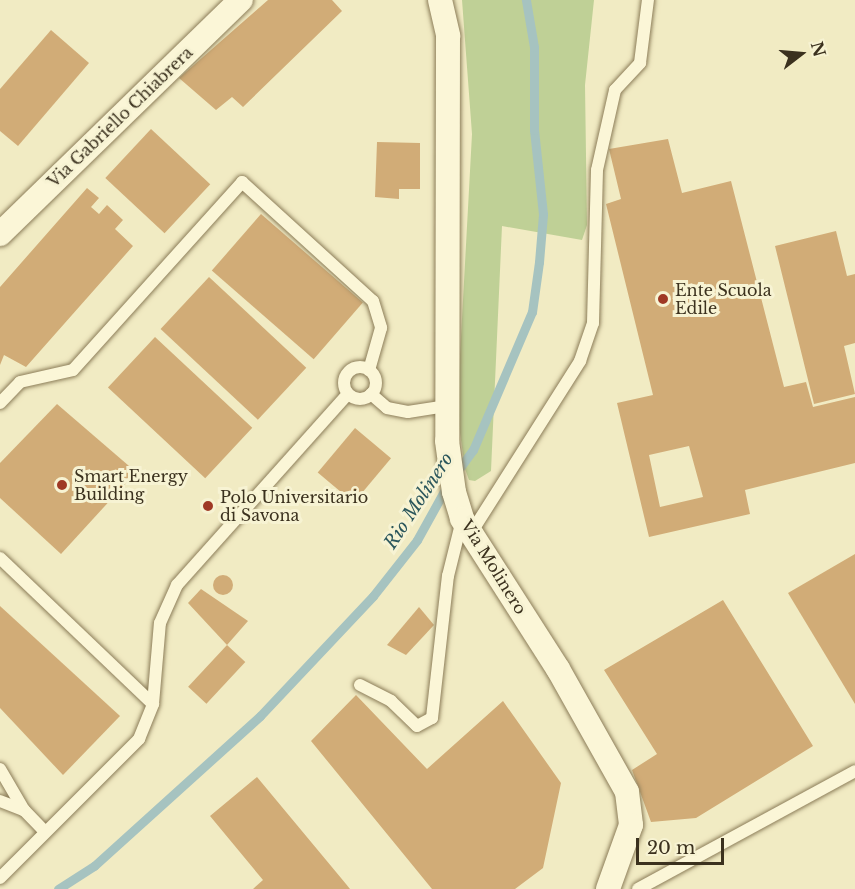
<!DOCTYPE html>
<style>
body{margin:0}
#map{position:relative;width:855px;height:889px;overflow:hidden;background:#f1ebc3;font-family:"Libre Baskerville",serif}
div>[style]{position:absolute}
.green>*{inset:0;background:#bfd096}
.stream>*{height:9px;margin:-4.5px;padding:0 4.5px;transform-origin:4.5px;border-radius:4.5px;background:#a6c3c0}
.building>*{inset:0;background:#d1ac77;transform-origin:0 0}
.round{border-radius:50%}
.roads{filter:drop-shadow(0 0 2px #8c7d59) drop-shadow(0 0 2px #8c7d59)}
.lane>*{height:12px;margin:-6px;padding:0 6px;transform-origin:6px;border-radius:6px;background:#fbf6d7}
.lane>.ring{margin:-6px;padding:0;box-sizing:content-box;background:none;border:12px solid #fbf6d7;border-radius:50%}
.street>*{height:24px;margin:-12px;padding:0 12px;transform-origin:12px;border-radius:12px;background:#fbf6d7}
.dots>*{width:16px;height:16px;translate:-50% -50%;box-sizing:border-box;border:3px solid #f7f3d3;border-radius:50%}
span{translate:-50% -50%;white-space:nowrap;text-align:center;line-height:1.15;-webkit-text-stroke:6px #f7f3d3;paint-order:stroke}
.street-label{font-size:16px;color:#3b311e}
.poi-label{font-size:16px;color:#3b311e}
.left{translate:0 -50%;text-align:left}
.water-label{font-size:18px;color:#2c575c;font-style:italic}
.north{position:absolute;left:771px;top:24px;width:60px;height:60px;-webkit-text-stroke:4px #f7f3d3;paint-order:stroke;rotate:74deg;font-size:16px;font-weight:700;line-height:24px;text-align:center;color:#3b311e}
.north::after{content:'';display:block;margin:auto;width:21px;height:27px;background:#3b311e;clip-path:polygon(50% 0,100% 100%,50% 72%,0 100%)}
.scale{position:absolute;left:636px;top:838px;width:88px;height:27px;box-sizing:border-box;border:3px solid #3b311e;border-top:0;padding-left:8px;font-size:18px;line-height:21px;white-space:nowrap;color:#3b311e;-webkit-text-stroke:4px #f7f3d3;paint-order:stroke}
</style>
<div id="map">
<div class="green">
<div style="clip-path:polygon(462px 0,594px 0,585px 85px,587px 225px,582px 240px,502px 226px,491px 471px,475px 481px,469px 480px,465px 469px,457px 411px,472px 134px)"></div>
</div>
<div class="stream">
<div style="left:456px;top:473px;width:29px;rotate:-54deg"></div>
<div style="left:473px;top:450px;width:150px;rotate:-66.9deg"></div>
<div style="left:532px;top:312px;width:50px;rotate:-82deg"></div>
<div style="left:539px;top:262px;width:48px;rotate:-85.2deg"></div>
<div style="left:543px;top:214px;width:84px;rotate:-96.1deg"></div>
<div style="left:534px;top:130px;width:83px;rotate:-90deg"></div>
<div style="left:534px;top:47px;width:48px;rotate:-99.7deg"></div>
<div style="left:58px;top:889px;width:43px;rotate:-32.6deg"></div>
<div style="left:94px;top:866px;width:224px;rotate:-42.1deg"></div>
<div style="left:260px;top:716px;width:165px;rotate:-46.7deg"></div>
<div style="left:373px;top:596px;width:71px;rotate:-51.8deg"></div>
<div style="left:417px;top:540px;width:64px;rotate:-61deg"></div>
</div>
<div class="building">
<div style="clip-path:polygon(268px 0,332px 0,342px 11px,243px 107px,232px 97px,216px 110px,179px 78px)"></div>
<div style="clip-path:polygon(51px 30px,89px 63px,18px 146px,0 131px,0 89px)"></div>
<div style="left:151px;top:129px;width:81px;height:67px;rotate:43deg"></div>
<div style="clip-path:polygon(evenodd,668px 139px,682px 193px,731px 181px,784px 387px,806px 382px,813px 407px,855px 397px,855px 463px,745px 490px,750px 514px,649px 537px,617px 403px,653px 395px,606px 204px,621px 199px,609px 149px,668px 139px,689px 446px,703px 497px,660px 507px,649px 455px,689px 446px)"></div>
<div style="clip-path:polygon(377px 142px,420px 143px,420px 189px,399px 189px,399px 199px,375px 197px)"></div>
<div style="clip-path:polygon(87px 188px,99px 198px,91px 207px,99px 214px,107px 205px,123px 220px,115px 229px,133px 246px,26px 367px,4px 355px,0 365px,0 287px)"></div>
<div style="left:261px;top:214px;width:135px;height:75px;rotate:41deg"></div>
<div style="clip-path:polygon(836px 231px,847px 276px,855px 274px,855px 343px,844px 346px,855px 394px,814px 404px,775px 246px)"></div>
<div style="left:209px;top:277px;width:133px;height:71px;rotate:43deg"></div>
<div style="left:155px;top:337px;width:133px;height:69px;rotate:43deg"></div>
<div style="clip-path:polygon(57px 404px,136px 472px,61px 554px,0 498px,0 463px)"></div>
<div style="left:355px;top:428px;width:47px;height:58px;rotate:40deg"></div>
<div style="clip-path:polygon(855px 554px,855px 704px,788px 593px)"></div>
<div class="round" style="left:213px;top:575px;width:20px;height:20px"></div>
<div style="clip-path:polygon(201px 589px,248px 621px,227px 645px,188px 603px)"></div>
<div style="clip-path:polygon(723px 600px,813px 746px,696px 818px,651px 822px,632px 770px,657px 754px,604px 670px)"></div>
<div style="clip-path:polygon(0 606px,120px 716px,63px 775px,0 708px)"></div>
<div style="clip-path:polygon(419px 607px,434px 625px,406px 655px,387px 645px)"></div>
<div style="left:227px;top:645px;width:25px;height:57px;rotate:43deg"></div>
<div style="clip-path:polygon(356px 695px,427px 769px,503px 701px,561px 783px,543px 868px,515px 889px,432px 889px,311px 741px)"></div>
<div style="clip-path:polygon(257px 777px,346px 884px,350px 889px,253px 889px,263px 880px,210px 816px)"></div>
</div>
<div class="roads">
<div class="lane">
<div class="ring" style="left:344px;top:367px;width:20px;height:20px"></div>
<div style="left:371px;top:394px;width:21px;rotate:41deg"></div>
<div style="left:387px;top:408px;width:21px;rotate:11deg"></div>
<div style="left:408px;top:412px;width:38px;rotate:-9deg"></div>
<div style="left:0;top:403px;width:29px;rotate:-46deg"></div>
<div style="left:20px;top:382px;width:54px;rotate:-12.8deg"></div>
<div style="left:73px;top:370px;width:253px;rotate:-48deg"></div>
<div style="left:242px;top:182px;width:177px;rotate:42.3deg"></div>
<div style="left:373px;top:301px;width:28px;rotate:73deg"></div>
<div style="left:381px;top:328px;width:44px;rotate:105.9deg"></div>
<div style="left:471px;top:533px;width:204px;rotate:-57.6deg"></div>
<div style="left:580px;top:361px;width:40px;rotate:-71.1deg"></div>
<div style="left:593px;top:323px;width:153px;rotate:-88.5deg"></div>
<div style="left:597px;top:170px;width:82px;rotate:-77.3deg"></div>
<div style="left:615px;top:90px;width:37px;rotate:-47deg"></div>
<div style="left:640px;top:63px;width:64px;rotate:-82.8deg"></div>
<div style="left:0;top:558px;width:211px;rotate:43.7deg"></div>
<div style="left:360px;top:685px;width:35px;rotate:27deg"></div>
<div style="left:391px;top:701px;width:36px;rotate:44deg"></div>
<div style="left:417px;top:726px;width:17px;rotate:-28deg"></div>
<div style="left:432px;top:718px;width:143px;rotate:-83.6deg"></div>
<div style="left:448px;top:576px;width:58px;rotate:-76deg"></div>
<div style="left:0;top:769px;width:48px;rotate:59.7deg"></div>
<div style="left:24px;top:810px;width:28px;rotate:46deg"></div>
<div style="left:0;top:801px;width:26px;rotate:21deg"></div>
<div style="left:0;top:878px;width:197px;rotate:-45deg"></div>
<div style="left:139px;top:739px;width:38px;rotate:-68deg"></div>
<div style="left:153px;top:704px;width:81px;rotate:-85.1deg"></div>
<div style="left:160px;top:623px;width:42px;rotate:-65.9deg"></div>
<div style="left:177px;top:585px;width:256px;rotate:-48.2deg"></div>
<div style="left:638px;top:889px;width:247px;rotate:-28.5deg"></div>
</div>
<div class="street">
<div style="left:440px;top:0;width:37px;rotate:77deg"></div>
<div style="left:448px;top:36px;width:405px;rotate:90.1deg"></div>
<div style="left:447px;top:441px;width:51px;rotate:82.2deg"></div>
<div style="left:454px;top:492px;width:28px;rotate:73deg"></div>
<div style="left:462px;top:519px;width:178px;rotate:57.4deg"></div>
<div style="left:558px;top:669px;width:141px;rotate:60.7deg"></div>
<div style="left:627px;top:792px;width:33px;rotate:83deg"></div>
<div style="left:631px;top:825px;width:68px;rotate:109.8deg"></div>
<div style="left:0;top:234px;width:336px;rotate:-44.2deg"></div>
</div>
</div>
<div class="dots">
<div style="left:663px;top:299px;background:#9f3925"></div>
<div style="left:62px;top:485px;background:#9f3925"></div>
<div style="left:208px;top:506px;background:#9f3925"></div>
</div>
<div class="street-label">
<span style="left:120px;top:117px;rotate:-44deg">Via Gabriello Chiabrera</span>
<span style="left:494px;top:567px;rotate:58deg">Via Molinero</span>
</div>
<div class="poi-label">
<span class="left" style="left:675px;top:299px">Ente Scuola<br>Edile</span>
<span class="left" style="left:74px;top:485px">Smart Energy<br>Building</span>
<span class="left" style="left:220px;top:506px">Polo Universitario<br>di Savona</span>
</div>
<div class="water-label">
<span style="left:419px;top:501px;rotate:-57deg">Rio Molinero</span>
</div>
<div class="north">N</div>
<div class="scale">20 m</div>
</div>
